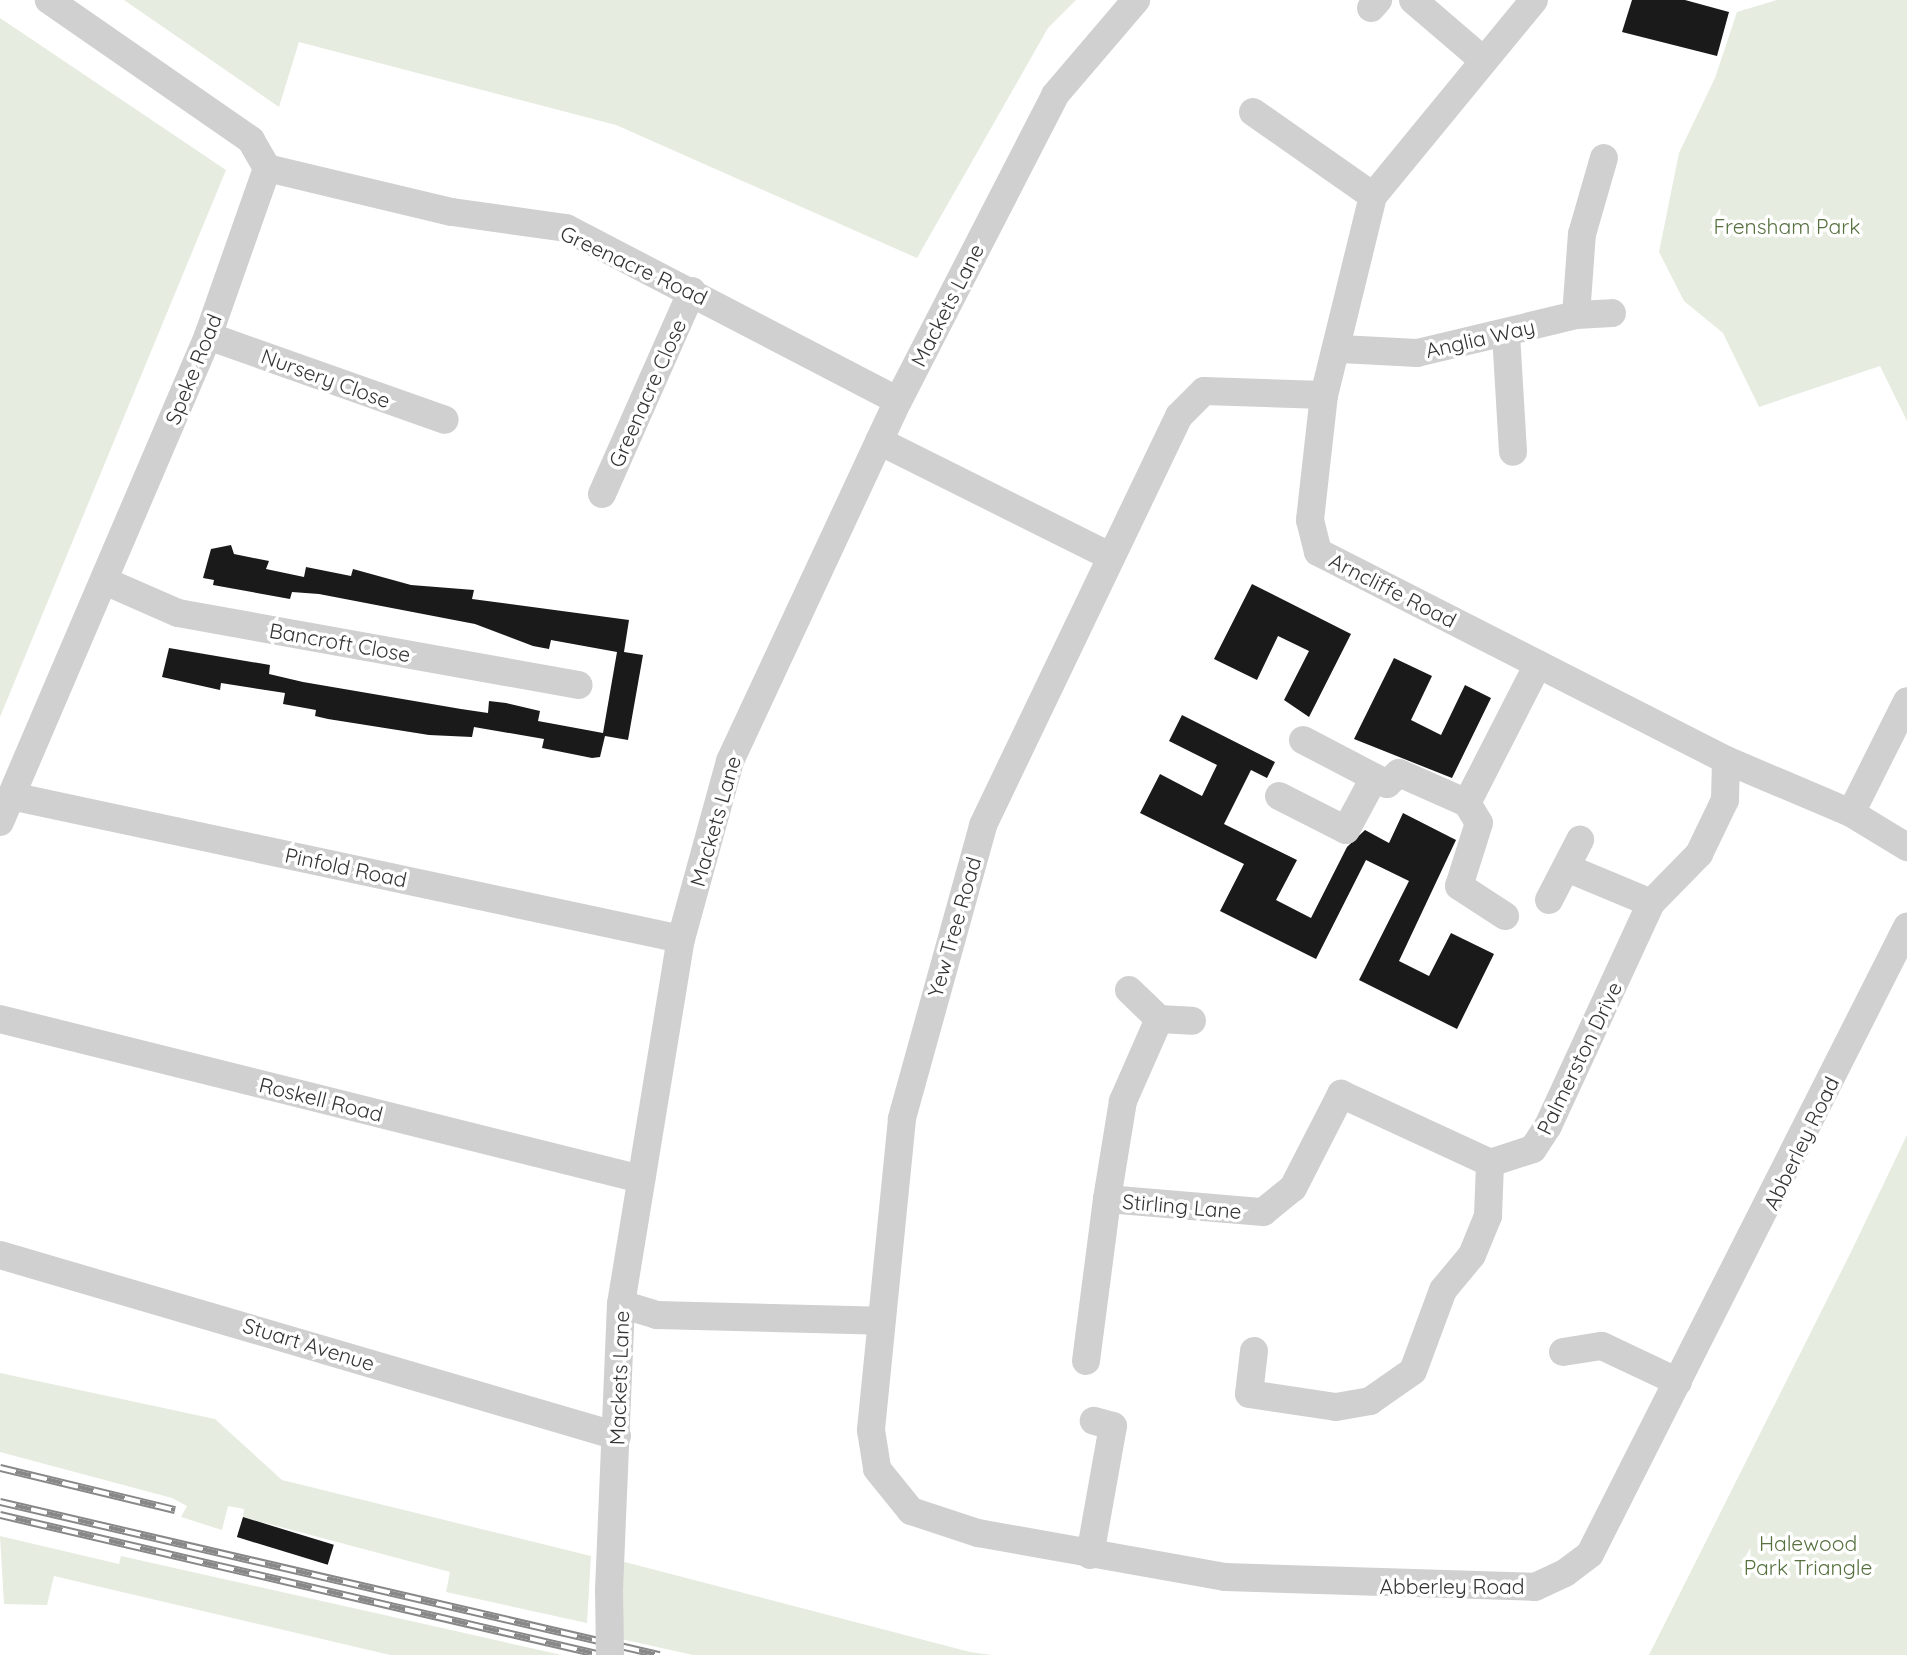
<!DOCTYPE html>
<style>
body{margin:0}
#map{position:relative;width:1907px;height:1655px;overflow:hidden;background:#fff;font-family:Quicksand,sans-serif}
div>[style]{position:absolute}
.green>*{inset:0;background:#e6ecdf}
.building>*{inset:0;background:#1a1a1a;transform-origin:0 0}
.minor>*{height:28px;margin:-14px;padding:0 14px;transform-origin:14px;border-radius:14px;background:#d0d0d0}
.rail>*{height:8px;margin-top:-4px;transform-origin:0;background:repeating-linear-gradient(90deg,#fff 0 16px,#888 0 32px);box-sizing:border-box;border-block:2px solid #888}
.minor-bridge>*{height:28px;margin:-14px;padding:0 14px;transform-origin:14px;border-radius:14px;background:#d0d0d0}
span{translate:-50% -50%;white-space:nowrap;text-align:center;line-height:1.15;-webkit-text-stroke:7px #fff;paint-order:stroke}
.park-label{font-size:21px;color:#56703f}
.street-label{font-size:21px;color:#333}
</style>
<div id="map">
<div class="green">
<div style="clip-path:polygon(124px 0,1076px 0,1048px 28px,917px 258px,616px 125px,299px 42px,279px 107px)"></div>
<div style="clip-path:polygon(1777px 0,1907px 0,1907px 421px,1880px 366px,1759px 407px,1723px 333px,1684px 301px,1659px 252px,1679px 153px,1715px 78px,1737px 12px)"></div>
<div style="clip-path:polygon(0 18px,226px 170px,0 717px)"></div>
<div style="clip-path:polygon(1907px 1135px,1907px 1655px,1649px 1655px,1851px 1252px)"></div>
<div style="clip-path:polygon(0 1373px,215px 1419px,282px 1480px,591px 1556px,587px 1623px,446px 1592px,450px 1572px,243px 1517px,244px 1509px,228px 1506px,222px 1530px,181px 1517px,187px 1506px,172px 1498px,0 1452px)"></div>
<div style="clip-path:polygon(0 1536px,119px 1564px,121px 1556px,562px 1655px,390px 1655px,54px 1576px,47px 1605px,4px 1604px)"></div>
<div style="clip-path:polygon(621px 1561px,970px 1652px,992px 1655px,693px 1655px,621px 1639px)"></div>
</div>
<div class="building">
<div style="clip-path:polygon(1632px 0,1685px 0,1729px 12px,1717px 56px,1622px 32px)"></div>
<div style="clip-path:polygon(231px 545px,234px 554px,269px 561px,266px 569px,304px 577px,306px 567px,351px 576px,353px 569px,411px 585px,474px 590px,472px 599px,629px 620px,624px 652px,643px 655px,628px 740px,605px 736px,600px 757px,592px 758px,542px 748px,544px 739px,474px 727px,472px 737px,429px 735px,328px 719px,315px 716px,316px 710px,283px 704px,285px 693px,221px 683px,220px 690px,162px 677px,169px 648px,270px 665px,269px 674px,303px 682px,461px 709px,488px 713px,489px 701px,506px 703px,540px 711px,538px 721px,603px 733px,617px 652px,551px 640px,549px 649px,533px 646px,475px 624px,319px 594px,292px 592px,290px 599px,213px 585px,214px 580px,203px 578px,211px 549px)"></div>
<div style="clip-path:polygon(1252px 584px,1351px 634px,1309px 717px,1284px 700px,1309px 651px,1278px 636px,1257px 680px,1214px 659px)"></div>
<div style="clip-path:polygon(1394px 658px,1432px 676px,1411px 720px,1441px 735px,1465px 685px,1491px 698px,1452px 778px,1354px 739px)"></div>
<div style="clip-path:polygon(1182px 715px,1275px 762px,1267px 778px,1251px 770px,1224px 824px,1297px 860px,1276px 900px,1311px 918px,1347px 847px,1365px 830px,1389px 843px,1403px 813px,1456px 840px,1399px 961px,1429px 976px,1451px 933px,1494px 954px,1457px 1029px,1359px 980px,1409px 881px,1366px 860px,1316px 959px,1220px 911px,1244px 864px,1140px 813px,1160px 774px,1202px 796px,1217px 765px,1169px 741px)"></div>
<div style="left:243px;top:1517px;width:95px;height:21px;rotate:17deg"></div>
</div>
<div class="minor">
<div style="left:1413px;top:0;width:92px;rotate:40.6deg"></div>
<div style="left:1534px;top:0;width:254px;rotate:129.4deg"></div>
<div style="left:1373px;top:196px;width:205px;rotate:103.8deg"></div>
<div style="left:1324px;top:395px;width:126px;rotate:96.4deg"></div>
<div style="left:1310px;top:520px;width:33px;rotate:76deg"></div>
<div style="left:1318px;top:552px;width:458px;rotate:27deg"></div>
<div style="left:1726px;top:760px;width:136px;rotate:23deg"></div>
<div style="left:1851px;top:813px;width:66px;rotate:31.3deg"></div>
<div style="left:1371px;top:8px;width:11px;rotate:-49deg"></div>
<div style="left:1253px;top:112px;width:146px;rotate:35deg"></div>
<div style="left:267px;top:168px;width:190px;rotate:13.4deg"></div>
<div style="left:452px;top:212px;width:115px;rotate:8deg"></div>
<div style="left:566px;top:228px;width:374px;rotate:27.5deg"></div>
<div style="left:1576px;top:315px;width:36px;rotate:-3deg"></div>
<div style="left:1506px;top:334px;width:118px;rotate:86.6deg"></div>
<div style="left:208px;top:336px;width:251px;rotate:19.5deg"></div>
<div style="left:1341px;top:349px;width:76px;rotate:3deg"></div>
<div style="left:1417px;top:353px;width:163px;rotate:-13.4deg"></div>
<div style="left:1576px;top:315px;width:81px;rotate:-85.8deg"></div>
<div style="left:1582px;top:234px;width:79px;rotate:-73.9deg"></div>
<div style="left:1324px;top:395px;width:120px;rotate:-178.1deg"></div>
<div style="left:1204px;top:391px;width:35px;rotate:135deg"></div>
<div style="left:1179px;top:416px;width:454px;rotate:115.6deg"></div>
<div style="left:983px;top:826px;width:304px;rotate:105.5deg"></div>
<div style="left:902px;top:1119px;width:313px;rotate:95.7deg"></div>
<div style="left:871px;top:1430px;width:39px;rotate:81deg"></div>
<div style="left:877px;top:1469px;width:54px;rotate:51deg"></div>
<div style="left:911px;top:1511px;width:71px;rotate:18.2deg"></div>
<div style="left:978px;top:1533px;width:251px;rotate:10.1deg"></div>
<div style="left:1225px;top:1577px;width:310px;rotate:1.8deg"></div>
<div style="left:1535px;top:1587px;width:33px;rotate:-25deg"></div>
<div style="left:1565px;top:1573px;width:31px;rotate:-37deg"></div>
<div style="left:1590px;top:1554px;width:703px;rotate:-63.18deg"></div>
<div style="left:879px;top:441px;width:256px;rotate:26.5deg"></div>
<div style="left:602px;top:494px;width:222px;rotate:-66.1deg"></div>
<div style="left:107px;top:582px;width:77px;rotate:23.6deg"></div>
<div style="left:178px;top:613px;width:407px;rotate:10.2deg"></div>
<div style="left:1303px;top:740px;width:95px;rotate:27.6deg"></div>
<div style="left:1387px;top:784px;width:16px;rotate:-43deg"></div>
<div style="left:1399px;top:773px;width:74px;rotate:23.8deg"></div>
<div style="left:1467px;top:803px;width:156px;rotate:-62.9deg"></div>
<div style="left:11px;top:796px;width:685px;rotate:12.05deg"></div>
<div style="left:1279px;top:796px;width:75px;rotate:26.9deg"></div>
<div style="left:1346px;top:830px;width:59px;rotate:-61.7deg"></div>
<div style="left:1467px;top:803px;width:23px;rotate:59deg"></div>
<div style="left:1479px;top:823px;width:66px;rotate:107.6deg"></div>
<div style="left:1459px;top:886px;width:55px;rotate:33.1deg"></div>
<div style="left:1851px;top:813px;width:125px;rotate:-63.4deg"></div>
<div style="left:0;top:822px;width:529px;rotate:-66.83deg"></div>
<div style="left:208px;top:336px;width:178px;rotate:-70.6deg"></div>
<div style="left:267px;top:168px;width:32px;rotate:-120deg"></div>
<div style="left:251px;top:140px;width:246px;rotate:-145.3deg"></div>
<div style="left:1567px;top:868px;width:91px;rotate:22.6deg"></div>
<div style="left:1549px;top:900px;width:68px;rotate:-62.7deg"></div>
<div style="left:1129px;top:990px;width:42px;rotate:44deg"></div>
<div style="left:1159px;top:1019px;width:33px;rotate:3deg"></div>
<div style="left:0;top:1019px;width:661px;rotate:14.02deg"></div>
<div style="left:1159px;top:1019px;width:90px;rotate:113.7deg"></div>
<div style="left:1123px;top:1101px;width:99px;rotate:99.3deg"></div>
<div style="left:1107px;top:1199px;width:157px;rotate:4.8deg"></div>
<div style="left:1263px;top:1212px;width:38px;rotate:-39deg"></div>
<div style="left:1293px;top:1188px;width:106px;rotate:-62.9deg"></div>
<div style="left:1341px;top:1094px;width:164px;rotate:24.8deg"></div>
<div style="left:0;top:1255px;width:643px;rotate:16.35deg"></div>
<div style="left:621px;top:1304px;width:38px;rotate:17deg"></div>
<div style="left:657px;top:1315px;width:224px;rotate:1.5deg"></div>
<div style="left:1254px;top:1351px;width:43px;rotate:96.6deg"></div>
<div style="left:1249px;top:1394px;width:88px;rotate:8.5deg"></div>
<div style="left:1336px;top:1407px;width:35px;rotate:-10deg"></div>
<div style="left:1370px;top:1401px;width:52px;rotate:-34.9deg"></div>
<div style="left:1413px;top:1371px;width:86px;rotate:-69.7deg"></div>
<div style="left:1443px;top:1290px;width:45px;rotate:-50.4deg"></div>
<div style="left:1472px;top:1255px;width:42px;rotate:-67.7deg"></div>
<div style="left:1488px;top:1216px;width:53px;rotate:-87.8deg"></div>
<div style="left:1490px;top:1163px;width:45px;rotate:-18deg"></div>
<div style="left:1533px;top:1149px;width:27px;rotate:-57deg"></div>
<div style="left:1548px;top:1126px;width:246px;rotate:-65.2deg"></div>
<div style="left:1651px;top:903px;width:69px;rotate:-45.6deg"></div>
<div style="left:1699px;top:854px;width:60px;rotate:-64.3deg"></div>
<div style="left:1725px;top:800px;width:40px;rotate:-88.6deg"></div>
<div style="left:1563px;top:1352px;width:39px;rotate:-9deg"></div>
<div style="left:1602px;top:1346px;width:84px;rotate:25.3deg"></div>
<div style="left:1086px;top:1361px;width:163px;rotate:-82.6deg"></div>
<div style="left:1090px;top:1555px;width:131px;rotate:-79.9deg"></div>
<div style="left:1113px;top:1426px;width:20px;rotate:-165deg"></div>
<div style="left:609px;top:1590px;width:286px;rotate:-87.6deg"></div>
<div style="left:621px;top:1304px;width:370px;rotate:-80.7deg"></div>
<div style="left:681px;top:939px;width:185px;rotate:-74.6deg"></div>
<div style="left:730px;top:761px;width:397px;rotate:-65deg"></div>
<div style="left:898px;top:401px;width:344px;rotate:-62.8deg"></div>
<div style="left:1055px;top:95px;width:125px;rotate:-49.5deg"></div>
</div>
<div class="rail">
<div style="left:0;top:1468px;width:180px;rotate:13.5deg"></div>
<div style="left:0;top:1502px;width:677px;rotate:13.07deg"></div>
<div style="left:0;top:1515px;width:617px;rotate:13.11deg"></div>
</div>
<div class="minor-bridge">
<div style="left:609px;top:1590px;width:65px;rotate:89.1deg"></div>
</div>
<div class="park-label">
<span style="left:1787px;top:226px">Frensham Park</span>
<span style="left:1808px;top:1555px">Halewood<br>Park Triangle</span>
</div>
<div class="street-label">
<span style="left:634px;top:265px;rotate:25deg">Greenacre Road</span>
<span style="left:947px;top:305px;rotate:-63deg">Mackets Lane</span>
<span style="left:1480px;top:338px;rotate:-13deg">Anglia Way</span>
<span style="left:193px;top:369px;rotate:-68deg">Speke Road</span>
<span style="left:326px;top:378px;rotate:20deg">Nursery Close</span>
<span style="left:647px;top:393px;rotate:-66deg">Greenacre Close</span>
<span style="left:1393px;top:590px;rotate:27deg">Arncliffe Road</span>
<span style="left:340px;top:642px;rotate:10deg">Bancroft Close</span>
<span style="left:715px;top:821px;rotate:-74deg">Mackets Lane</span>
<span style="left:346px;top:867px;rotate:12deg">Pinfold Road</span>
<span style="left:954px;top:927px;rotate:-74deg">Yew Tree Road</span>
<span style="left:1579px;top:1058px;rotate:-64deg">Palmerston Drive</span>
<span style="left:321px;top:1099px;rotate:14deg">Roskell Road</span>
<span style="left:1801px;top:1143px;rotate:-64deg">Abberley Road</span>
<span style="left:1182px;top:1206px;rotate:5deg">Stirling Lane</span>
<span style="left:309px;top:1344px;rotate:17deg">Stuart Avenue</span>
<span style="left:619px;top:1378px;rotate:-88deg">Mackets Lane</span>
<span style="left:1452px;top:1586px">Abberley Road</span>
</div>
</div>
